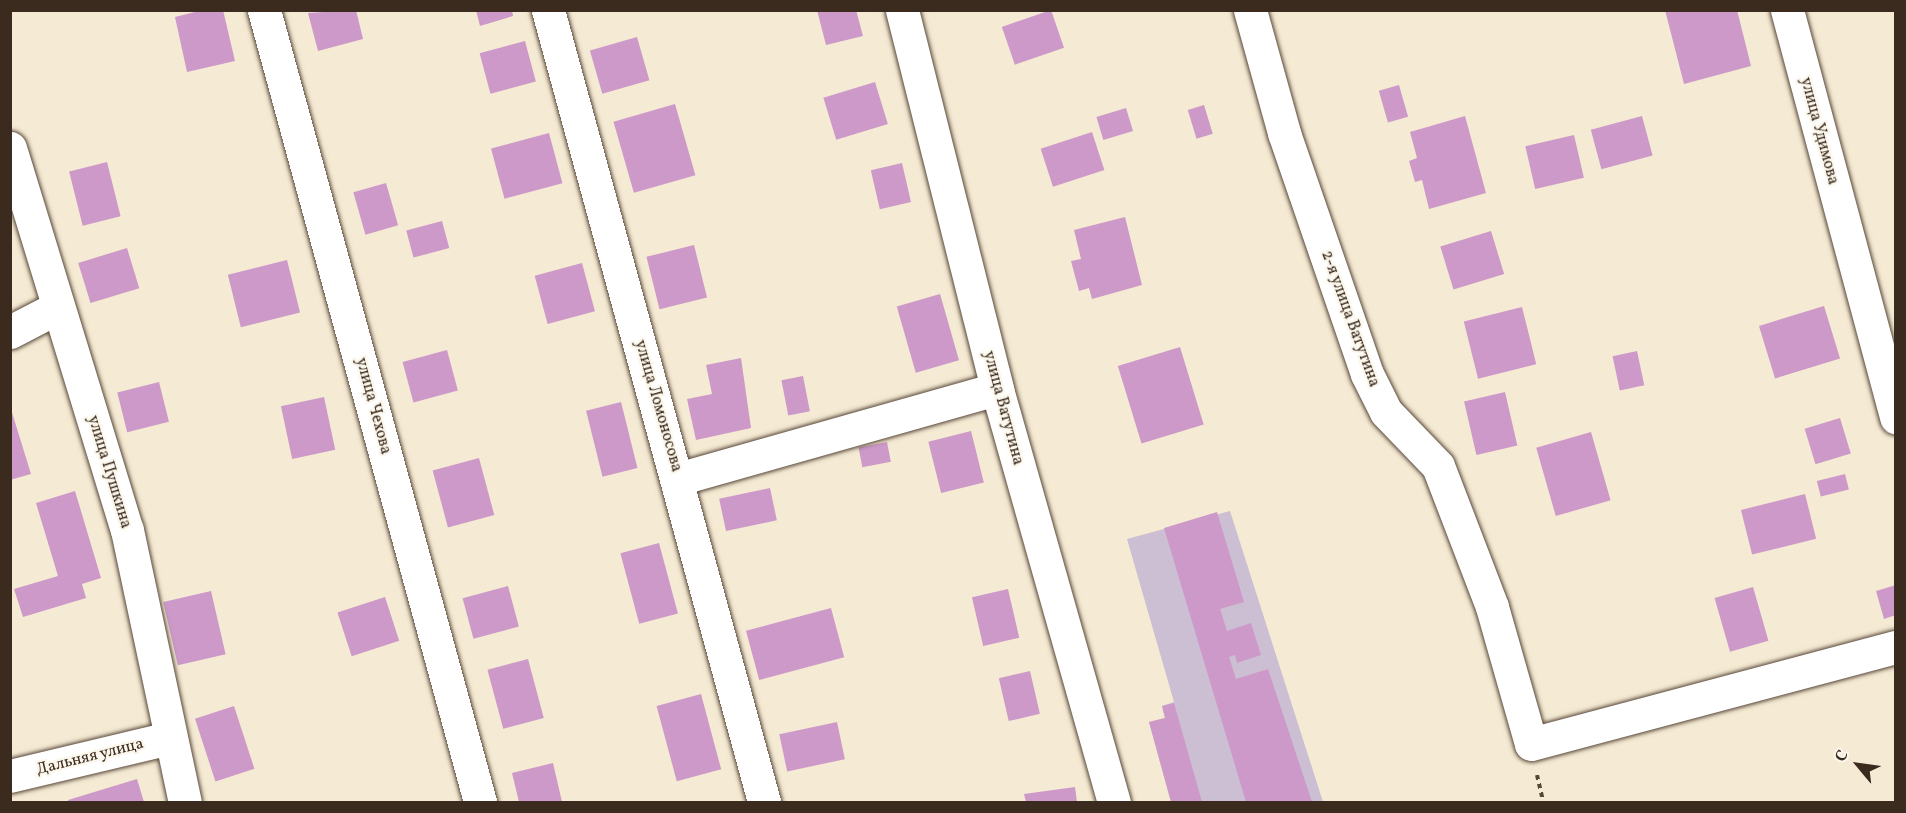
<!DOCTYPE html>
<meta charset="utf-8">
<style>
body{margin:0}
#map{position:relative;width:1906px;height:813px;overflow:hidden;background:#f5ead3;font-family:Vollkorn,serif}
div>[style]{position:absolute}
.industrial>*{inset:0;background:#ccbed3}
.building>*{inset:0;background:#cd99c9;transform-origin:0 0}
.path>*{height:4px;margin-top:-2px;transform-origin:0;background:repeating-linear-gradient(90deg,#574739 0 4.5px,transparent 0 9px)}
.roads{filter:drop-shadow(0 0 2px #574739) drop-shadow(0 0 2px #574739)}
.minor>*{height:33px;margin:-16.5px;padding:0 16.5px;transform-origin:16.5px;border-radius:16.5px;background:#fff}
span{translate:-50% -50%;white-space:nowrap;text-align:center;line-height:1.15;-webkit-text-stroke:4.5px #fbf7ec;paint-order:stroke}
.street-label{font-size:16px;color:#3b2a1e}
.frame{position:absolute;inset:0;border:12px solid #3b2a1e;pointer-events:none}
.north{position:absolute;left:1828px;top:735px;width:60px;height:60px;-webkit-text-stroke:4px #fbf7ec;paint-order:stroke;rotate:299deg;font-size:16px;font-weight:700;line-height:24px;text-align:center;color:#3b2a1e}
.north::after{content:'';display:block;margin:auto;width:21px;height:27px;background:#3b2a1e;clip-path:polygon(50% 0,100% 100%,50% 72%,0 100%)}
</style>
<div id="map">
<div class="industrial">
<div style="clip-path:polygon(1230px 511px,1323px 802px,1171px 802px,1149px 722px,1165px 718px,1162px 706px,1174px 702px,1127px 539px)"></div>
</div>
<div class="building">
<div style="clip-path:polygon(203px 10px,223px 10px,235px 61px,187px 72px,175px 17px)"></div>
<div style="clip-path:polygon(356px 10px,363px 39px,318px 51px,308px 13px)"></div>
<div style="clip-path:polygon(476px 10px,512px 10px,513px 16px,480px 26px)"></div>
<div style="clip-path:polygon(817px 10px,856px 10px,863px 36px,826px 45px)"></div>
<div style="left:1051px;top:10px;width:40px;height:52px;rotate:71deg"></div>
<div style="clip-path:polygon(1665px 10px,1737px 10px,1751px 66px,1684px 84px)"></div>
<div style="left:637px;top:37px;width:45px;height:49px;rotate:74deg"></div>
<div style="left:525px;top:41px;width:42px;height:47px;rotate:75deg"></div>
<div style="left:875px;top:82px;width:44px;height:54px;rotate:73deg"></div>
<div style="left:1399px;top:85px;width:33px;height:21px;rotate:74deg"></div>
<div style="left:675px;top:104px;width:74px;height:64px;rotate:74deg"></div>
<div style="left:1204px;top:105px;width:30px;height:17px;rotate:73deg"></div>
<div style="left:1126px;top:108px;width:24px;height:31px;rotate:73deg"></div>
<div style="clip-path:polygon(1465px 116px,1486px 193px,1429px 209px,1422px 180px,1415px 182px,1409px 161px,1417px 158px,1410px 132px)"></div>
<div style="left:1642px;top:116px;width:41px;height:53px;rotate:75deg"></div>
<div style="left:1092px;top:132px;width:40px;height:54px;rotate:72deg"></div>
<div style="left:549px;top:133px;width:52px;height:60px;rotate:75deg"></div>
<div style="left:1574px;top:135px;width:44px;height:50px;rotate:77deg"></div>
<div style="left:107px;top:162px;width:56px;height:39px;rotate:76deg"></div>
<div style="left:902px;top:163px;width:40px;height:32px;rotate:77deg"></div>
<div style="left:386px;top:183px;width:44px;height:34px;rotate:74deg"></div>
<div style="clip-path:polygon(1125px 217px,1142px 285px,1092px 299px,1089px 288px,1079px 291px,1071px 261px,1081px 259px,1074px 230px)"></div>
<div style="left:442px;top:221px;width:28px;height:37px;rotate:75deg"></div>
<div style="left:1491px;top:231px;width:45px;height:53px;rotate:73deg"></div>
<div style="left:694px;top:245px;width:54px;height:49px;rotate:76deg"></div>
<div style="left:127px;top:248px;width:42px;height:51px;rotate:73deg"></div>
<div style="left:287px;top:260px;width:54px;height:61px;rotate:76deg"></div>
<div style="left:582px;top:263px;width:50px;height:49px;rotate:75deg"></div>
<div style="left:940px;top:294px;width:69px;height:45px;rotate:74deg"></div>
<div style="left:1824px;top:306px;width:55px;height:68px;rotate:73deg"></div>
<div style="left:1522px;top:307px;width:59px;height:60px;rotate:76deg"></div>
<div style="left:1180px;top:347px;width:81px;height:65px;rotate:73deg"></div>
<div style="left:447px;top:350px;width:42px;height:46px;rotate:75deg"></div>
<div style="left:1637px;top:351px;width:35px;height:25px;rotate:78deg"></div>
<div style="clip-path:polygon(741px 358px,751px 428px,696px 440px,687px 399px,712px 394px,706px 365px)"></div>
<div style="left:803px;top:376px;width:36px;height:22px;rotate:79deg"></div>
<div style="left:159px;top:382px;width:41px;height:43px;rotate:76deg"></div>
<div style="left:1505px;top:392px;width:55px;height:42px;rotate:77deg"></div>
<div style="left:324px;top:397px;width:54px;height:44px;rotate:78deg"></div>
<div style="left:621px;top:402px;width:68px;height:36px;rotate:76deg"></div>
<div style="clip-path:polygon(10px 406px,31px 474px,10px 480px)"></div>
<div style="left:1840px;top:418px;width:37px;height:37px;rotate:73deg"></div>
<div style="left:971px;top:431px;width:53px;height:44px;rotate:76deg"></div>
<div style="left:1591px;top:432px;width:71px;height:57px;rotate:74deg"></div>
<div style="left:887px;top:442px;width:20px;height:29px;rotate:79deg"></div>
<div style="left:479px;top:458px;width:59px;height:48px;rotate:75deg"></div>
<div style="left:1845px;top:474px;width:16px;height:29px;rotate:76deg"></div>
<div style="left:770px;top:488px;width:33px;height:52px;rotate:78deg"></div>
<div style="clip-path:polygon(75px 491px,101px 578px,82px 584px,86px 598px,23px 617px,14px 589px,58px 576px,36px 503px)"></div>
<div style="left:1805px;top:494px;width:46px;height:66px;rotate:76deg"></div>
<div style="clip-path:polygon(1217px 512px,1244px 602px,1220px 609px,1227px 631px,1251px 623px,1261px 655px,1237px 663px,1235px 655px,1229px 657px,1236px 679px,1268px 669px,1312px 802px,1246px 802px,1164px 528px)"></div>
<div style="left:659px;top:543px;width:73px;height:40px;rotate:75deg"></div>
<div style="clip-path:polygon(1896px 585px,1896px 615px,1884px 619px,1876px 591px)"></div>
<div style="left:508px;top:586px;width:42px;height:47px;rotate:75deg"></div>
<div style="left:1753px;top:587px;width:56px;height:40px;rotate:74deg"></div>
<div style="left:1008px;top:589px;width:50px;height:37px;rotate:77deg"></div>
<div style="left:211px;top:591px;width:65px;height:49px;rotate:77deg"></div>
<div style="left:385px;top:597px;width:46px;height:50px;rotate:72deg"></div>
<div style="left:831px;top:608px;width:51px;height:88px;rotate:75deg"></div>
<div style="left:528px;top:659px;width:61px;height:42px;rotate:75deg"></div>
<div style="left:1030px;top:671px;width:44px;height:32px;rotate:77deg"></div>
<div style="left:701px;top:694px;width:78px;height:46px;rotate:75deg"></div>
<div style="clip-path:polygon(1174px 703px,1202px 802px,1171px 802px,1149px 722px,1165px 718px,1162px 706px)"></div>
<div style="left:234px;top:706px;width:66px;height:41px;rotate:72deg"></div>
<div style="left:837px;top:722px;width:38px;height:59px;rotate:78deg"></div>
<div style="clip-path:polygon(553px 763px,562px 802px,519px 802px,512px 773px)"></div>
<div style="clip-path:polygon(137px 779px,144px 802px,68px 802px,68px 800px)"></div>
<div style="clip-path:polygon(1075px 787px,1077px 802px,1026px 802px,1024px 794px)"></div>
</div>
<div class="path">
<div style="left:1537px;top:775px;width:28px;rotate:77deg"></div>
</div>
<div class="roads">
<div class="minor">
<div style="left:264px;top:10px;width:821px;rotate:74.74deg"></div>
<div style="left:548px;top:10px;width:821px;rotate:74.74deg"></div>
<div style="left:902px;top:10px;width:391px;rotate:75.9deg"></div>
<div style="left:997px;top:389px;width:429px;rotate:74.2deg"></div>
<div style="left:1250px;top:10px;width:128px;rotate:74.5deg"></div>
<div style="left:1284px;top:133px;width:255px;rotate:71deg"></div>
<div style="left:1367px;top:374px;width:42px;rotate:63.4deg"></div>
<div style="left:1386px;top:412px;width:75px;rotate:46.1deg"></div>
<div style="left:1438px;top:466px;width:151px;rotate:69deg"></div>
<div style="left:1492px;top:607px;width:142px;rotate:74.1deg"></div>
<div style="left:1531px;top:744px;width:378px;rotate:-14.9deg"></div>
<div style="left:1787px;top:10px;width:422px;rotate:75deg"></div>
<div style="left:10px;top:148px;width:400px;rotate:73deg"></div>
<div style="left:127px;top:530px;width:278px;rotate:78deg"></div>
<div style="left:10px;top:332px;width:54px;rotate:-27.5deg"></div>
<div style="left:678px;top:479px;width:331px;rotate:-15.8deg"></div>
<div style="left:10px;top:776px;width:164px;rotate:-13.4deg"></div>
</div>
</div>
<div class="street-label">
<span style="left:1819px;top:131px;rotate:75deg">улица Удимова</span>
<span style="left:1350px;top:319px;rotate:70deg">2-я улица Ватутина</span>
<span style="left:373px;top:406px;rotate:75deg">улица Чехова</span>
<span style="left:658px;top:406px;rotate:74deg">улица Ломоносова</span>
<span style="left:1003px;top:408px;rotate:75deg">улица Ватутина</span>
<span style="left:109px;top:472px;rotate:73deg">улица Пушкина</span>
<span style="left:90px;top:757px;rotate:-14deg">Дальняя улица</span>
</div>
<div class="frame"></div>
<div class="north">С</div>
</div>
